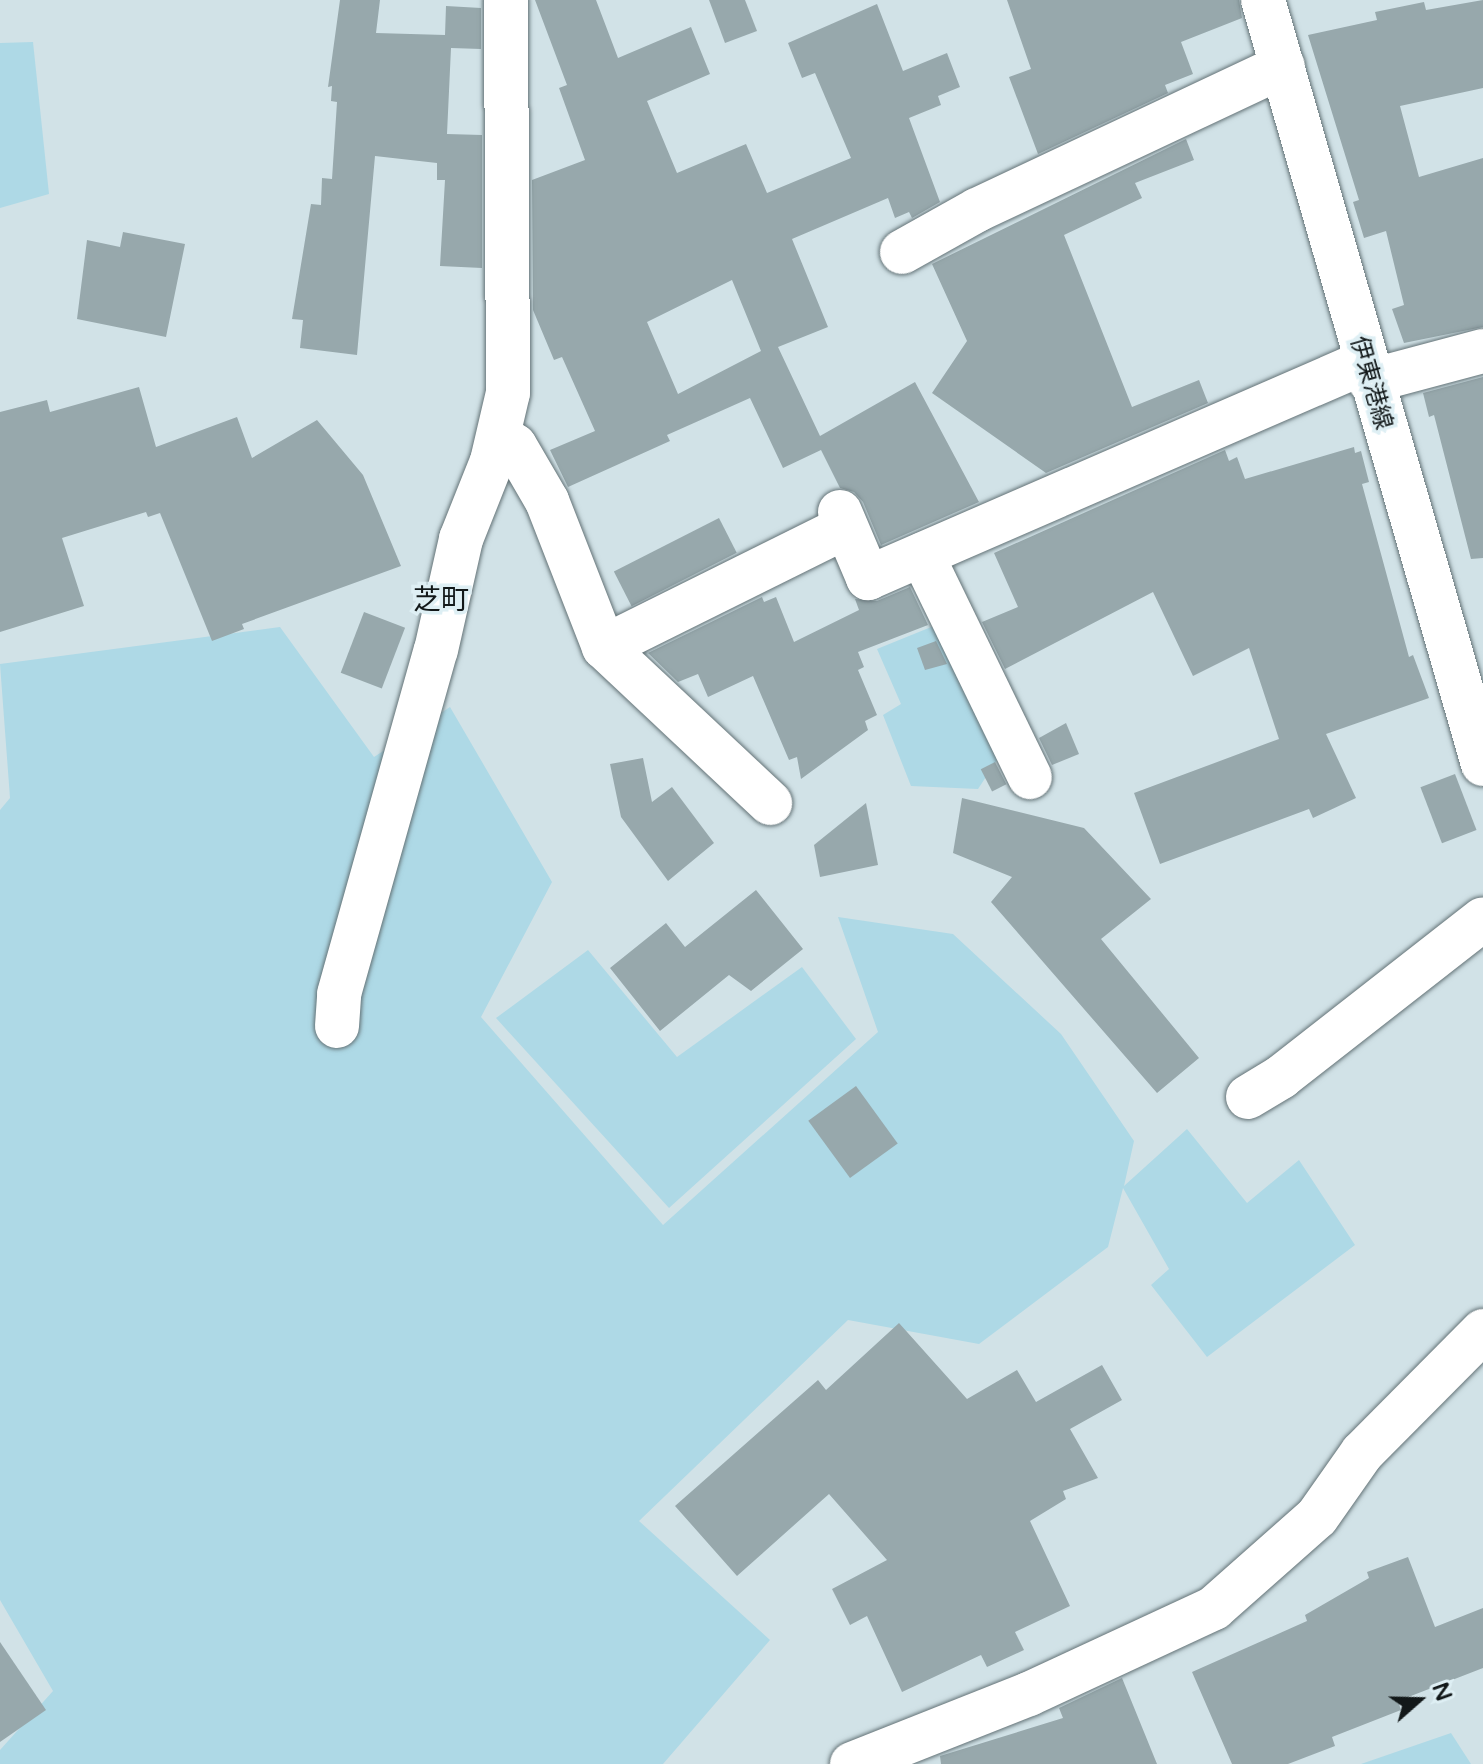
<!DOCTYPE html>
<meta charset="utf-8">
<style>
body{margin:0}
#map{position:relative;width:1483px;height:1764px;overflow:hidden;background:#d1e2e7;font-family:"Varela Round","Noto Sans JP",sans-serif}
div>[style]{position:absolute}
.green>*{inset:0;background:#aed9e6}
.building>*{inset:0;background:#97a8ac;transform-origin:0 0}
.roads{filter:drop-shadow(0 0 2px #637276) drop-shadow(0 0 2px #637276)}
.minor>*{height:44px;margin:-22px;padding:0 22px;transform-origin:22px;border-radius:22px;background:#fff}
.major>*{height:44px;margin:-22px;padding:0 22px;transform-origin:22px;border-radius:22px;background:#fff}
span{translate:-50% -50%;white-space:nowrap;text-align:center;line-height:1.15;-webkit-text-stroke:7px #deeff4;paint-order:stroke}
.street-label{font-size:24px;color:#121819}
.quarter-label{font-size:28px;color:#121819}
.north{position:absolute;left:1379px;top:1660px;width:80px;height:80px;-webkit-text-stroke:6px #deeff4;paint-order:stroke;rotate:70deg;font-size:22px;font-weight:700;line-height:32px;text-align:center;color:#121819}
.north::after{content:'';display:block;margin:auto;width:28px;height:36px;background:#121819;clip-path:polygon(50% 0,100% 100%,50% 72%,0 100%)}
</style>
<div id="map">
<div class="green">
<div style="clip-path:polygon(33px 42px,49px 194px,0 208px,0 43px)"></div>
<div style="clip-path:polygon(946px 621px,1005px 748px,978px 789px,911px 786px,883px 715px,901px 704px,877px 649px)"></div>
<div style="clip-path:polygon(280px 627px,374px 757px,450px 707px,552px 882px,481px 1017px,663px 1225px,878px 1032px,838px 917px,953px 934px,1061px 1034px,1134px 1141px,1124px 1186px,1187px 1129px,1247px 1203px,1299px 1160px,1355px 1245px,1207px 1357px,1151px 1285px,1169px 1269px,1123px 1188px,1108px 1247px,979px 1344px,848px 1320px,639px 1521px,770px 1640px,663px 1764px,0 1764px,0 1750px,53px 1691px,0 1600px,0 810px,10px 798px,0 664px)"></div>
<div style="clip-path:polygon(588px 950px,677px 1057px,802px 967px,856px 1039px,669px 1208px,496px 1018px)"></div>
<div style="clip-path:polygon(1451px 1733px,1471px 1764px,1361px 1764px)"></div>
</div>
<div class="building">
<div style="clip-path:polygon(340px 0,380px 0,376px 33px,445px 35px,446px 6px,481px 8px,481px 49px,451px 48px,447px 134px,482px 135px,482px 268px,440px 266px,445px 180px,437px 180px,437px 163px,375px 156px,357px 355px,300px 348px,303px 320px,292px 319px,311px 204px,321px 205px,322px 178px,332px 179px,337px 102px,331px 101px,332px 86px,328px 87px)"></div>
<div style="clip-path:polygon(evenodd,535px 0,596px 0,618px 58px,691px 27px,710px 74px,647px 101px,677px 173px,746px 144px,767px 193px,851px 158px,815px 73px,802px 78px,788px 43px,877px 4px,903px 71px,947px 53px,960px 87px,938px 96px,941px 105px,909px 118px,940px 202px,912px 218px,909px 212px,895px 218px,888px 198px,792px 239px,828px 327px,778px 347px,820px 436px,915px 382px,979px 502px,881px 545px,863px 502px,854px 492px,840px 488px,821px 450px,783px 468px,750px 398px,667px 435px,670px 441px,568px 487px,550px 450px,595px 431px,562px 357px,554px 360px,533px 310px,532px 180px,585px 160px,559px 88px,567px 85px,535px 0,732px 280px,761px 351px,678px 394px,647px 322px,732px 280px)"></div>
<div style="clip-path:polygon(709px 0,745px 0,757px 31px,725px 43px)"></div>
<div style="clip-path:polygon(1007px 0,1239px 0,1242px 18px,1181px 42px,1193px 74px,1165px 85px,1168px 93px,1038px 154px,1009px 77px,1031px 69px)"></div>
<div style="clip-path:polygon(1483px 0,1483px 88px,1400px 106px,1419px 177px,1483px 158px,1483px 327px,1404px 343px,1392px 309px,1404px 305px,1386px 231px,1364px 238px,1353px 202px,1359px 200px,1308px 35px,1377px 20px,1375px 12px,1424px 2px,1426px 10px)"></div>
<div style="clip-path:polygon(1186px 139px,1194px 160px,1135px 183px,1142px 198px,1064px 235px,1132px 407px,1199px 380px,1208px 403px,1046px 473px,932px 393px,967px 341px,932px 264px)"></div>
<div style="clip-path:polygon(123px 232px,185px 244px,166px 337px,77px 319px,87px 240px,120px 247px)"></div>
<div style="clip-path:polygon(1483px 377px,1483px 558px,1471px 559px,1434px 415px,1429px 417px,1423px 393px)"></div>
<div style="clip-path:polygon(139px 387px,156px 447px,237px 417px,252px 458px,317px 420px,363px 475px,401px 566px,242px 624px,244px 629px,212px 641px,160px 513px,148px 517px,146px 512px,62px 538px,84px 606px,0 632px,0 412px,47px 400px,50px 412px)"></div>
<div style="clip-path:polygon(1354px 447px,1355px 453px,1361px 451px,1369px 482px,1362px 484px,1409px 657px,1413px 655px,1429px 698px,1326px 734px,1356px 798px,1313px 818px,1309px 809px,1160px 864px,1134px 793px,1279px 739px,1249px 648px,1193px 676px,1153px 592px,1005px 669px,982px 622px,1018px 607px,994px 553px,1225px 450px,1229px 461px,1237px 457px,1245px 479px)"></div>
<div style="left:719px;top:518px;width:39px;height:118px;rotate:63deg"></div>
<div style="clip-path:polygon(910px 587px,928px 625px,858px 652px,864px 667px,858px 670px,877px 715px,865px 721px,868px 730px,801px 779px,797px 757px,789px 760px,753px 676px,708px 697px,698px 674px,678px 682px,648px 653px,762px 597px,764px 602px,776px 597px,794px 642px,859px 610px,855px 599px,877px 601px)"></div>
<div style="left:364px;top:612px;width:44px;height:65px;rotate:21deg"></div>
<div style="clip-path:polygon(936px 641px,947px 664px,925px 670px,917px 648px)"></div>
<div style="clip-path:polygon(1066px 723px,1079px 754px,1052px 765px,1039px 738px)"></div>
<div style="clip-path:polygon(643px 758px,652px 802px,672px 787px,714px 843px,668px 881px,621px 817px,610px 764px)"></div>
<div style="left:995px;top:762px;width:25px;height:16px;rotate:63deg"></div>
<div style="left:1455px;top:774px;width:60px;height:37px;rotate:69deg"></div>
<div style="clip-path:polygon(962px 798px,1084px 828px,1151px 899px,1101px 939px,1199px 1058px,1157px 1093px,991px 902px,1012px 877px,953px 853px)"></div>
<div style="clip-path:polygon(866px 803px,878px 865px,820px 877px,814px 845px)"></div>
<div style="clip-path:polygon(756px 890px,803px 949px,751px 991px,729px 975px,660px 1031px,610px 968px,666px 923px,685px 947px)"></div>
<div style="left:856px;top:1086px;width:71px;height:59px;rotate:54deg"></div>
<div style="clip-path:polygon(899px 1323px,967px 1399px,1017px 1370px,1036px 1402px,1102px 1365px,1122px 1400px,1070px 1429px,1098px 1478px,1063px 1491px,1066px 1499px,1030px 1521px,1070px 1606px,1015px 1632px,1024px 1650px,987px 1667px,981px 1655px,902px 1692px,867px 1616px,850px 1625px,832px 1589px,887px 1560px,829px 1494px,737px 1576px,675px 1506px,818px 1380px,826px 1390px)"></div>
<div style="clip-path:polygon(1408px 1557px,1435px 1627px,1483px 1608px,1483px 1668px,1398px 1701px,1401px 1710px,1332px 1737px,1335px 1746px,1288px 1764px,1232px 1764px,1192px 1672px,1307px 1621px,1305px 1615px,1369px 1578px,1367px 1572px)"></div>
<div style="clip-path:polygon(0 1642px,46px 1710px,0 1742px)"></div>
<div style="clip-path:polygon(1122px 1678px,1157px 1764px,941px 1764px,940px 1756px,1063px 1718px,1059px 1708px)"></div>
</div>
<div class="roads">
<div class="minor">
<div style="left:902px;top:252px;width:86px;rotate:-29.2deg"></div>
<div style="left:977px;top:210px;width:338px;rotate:-25.2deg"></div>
<div style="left:1370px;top:381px;width:117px;rotate:-14.9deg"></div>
<div style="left:500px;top:436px;width:18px;rotate:34deg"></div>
<div style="left:515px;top:446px;width:64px;rotate:59.8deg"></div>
<div style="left:547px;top:501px;width:157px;rotate:68.7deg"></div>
<div style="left:604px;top:647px;width:228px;rotate:43.2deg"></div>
<div style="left:840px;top:512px;width:72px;rotate:67deg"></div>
<div style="left:868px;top:578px;width:542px;rotate:-23.49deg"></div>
<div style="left:922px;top:555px;width:247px;rotate:64.1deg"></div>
<div style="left:604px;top:647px;width:268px;rotate:-26.4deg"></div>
<div style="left:337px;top:1026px;width:32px;rotate:-86deg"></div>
<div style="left:339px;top:994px;width:357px;rotate:-74.3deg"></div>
<div style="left:436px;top:650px;width:114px;rotate:-77.3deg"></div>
<div style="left:461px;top:539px;width:84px;rotate:-68.3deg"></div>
<div style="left:492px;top:461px;width:70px;rotate:-76.8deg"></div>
<div style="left:508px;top:393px;width:393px;rotate:-90.3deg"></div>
<div style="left:1248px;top:1097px;width:39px;rotate:-31deg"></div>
<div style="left:1281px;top:1077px;width:256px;rotate:-38deg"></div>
<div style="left:852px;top:1764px;width:190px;rotate:-21.6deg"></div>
<div style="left:1029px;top:1694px;width:204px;rotate:-24.9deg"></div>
<div style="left:1214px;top:1608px;width:137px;rotate:-41.5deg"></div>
<div style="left:1317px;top:1517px;width:78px;rotate:-54.9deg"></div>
<div style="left:1362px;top:1453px;width:172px;rotate:-45.2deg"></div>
</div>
<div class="major">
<div style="left:1263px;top:0;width:795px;rotate:73.94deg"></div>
</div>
</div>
<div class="street-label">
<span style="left:1371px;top:383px;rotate:74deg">伊東港線</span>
</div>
<div class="quarter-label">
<span style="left:441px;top:600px">芝町</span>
</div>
<div class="north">N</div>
</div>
